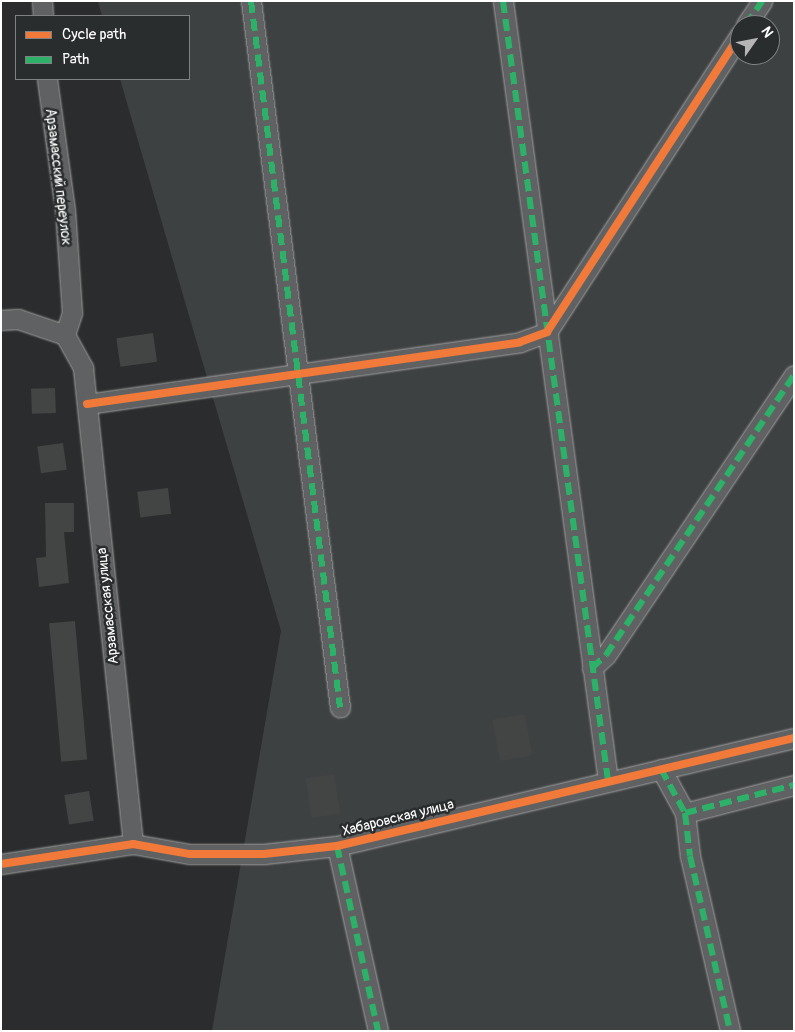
<!DOCTYPE html>
<meta charset="utf-8">
<style>
body{margin:0}
#map{position:relative;width:795px;height:1032px;overflow:hidden;background:#2b2c2d;font-family:Pangolin,sans-serif}
div>[style]{position:absolute}
.green>*{inset:0;background:#3e4142}
.building>*{inset:0;background:#434444;transform-origin:0 0}
.roads{filter:drop-shadow(0 0 1px #a0a0a0) drop-shadow(0 0 1px #a0a0a0)}
.minor>*{height:19px;margin:-9.5px;padding:0 9.5px;transform-origin:9.5px;border-radius:9.5px;background:#606162}
.quiet>*{height:6px;margin-top:-3px;transform-origin:0;background:repeating-linear-gradient(90deg,#2db169 0 12px,transparent 0 18px)}
.cycleway>*{height:8px;margin:-4px;padding:0 4px;transform-origin:4px;border-radius:4px;background:#f17a3a}
span{translate:-50% -50%;white-space:nowrap;text-align:center;line-height:1.15;-webkit-text-stroke:5px #2a2d2e;paint-order:stroke}
.street-label{font-size:14px;color:#fff}
.frame{position:absolute;inset:0;border:2px solid #fff;pointer-events:none}
.legend{position:absolute;left:15px;top:15px;width:175px;height:65px;box-sizing:border-box;background:#2a2d2e;border:1px solid #7f8182;margin:0;padding:6px 9px;list-style:none;font-size:15px;color:#fff}
.legend li{display:flex;align-items:center;gap:10px;height:25px}
.legend b{width:25px;border:1px solid #7f8182}
.north{position:absolute;left:730px;top:15px;width:50px;height:50px;box-sizing:border-box;background:#2a2d2e;border:1px solid #7f8182;border-radius:50%;rotate:57deg;font-size:14px;font-weight:700;line-height:20px;text-align:center;color:#fff}
.north::after{content:'';display:block;margin:auto;width:18px;height:22px;background:#b5b5b6;clip-path:polygon(50% 0,100% 100%,50% 72%,0 100%)}
</style>
<div id="map">
<div class="green">
<div style="clip-path:polygon(evenodd,98px 1px,794px 1px,794px 1031px,212px 1031px,281px 631px,120px 79px,189px 79px,189px 16px,102px 16px,98px 1px,740px 25px,770px 25px,770px 55px,740px 55px,740px 25px)"></div>
</div>
<div class="building">
<div style="left:153px;top:333px;width:29px;height:37px;rotate:82deg"></div>
<div style="left:55px;top:388px;width:25px;height:24px;rotate:88deg"></div>
<div style="left:63px;top:443px;width:27px;height:26px;rotate:82deg"></div>
<div style="left:168px;top:488px;width:26px;height:31px;rotate:83deg"></div>
<div style="clip-path:polygon(45px 503px,74px 503px,74px 532px,64px 532px,69px 583px,39px 587px,36px 558px,46px 557px)"></div>
<div style="left:75px;top:621px;width:139px;height:26px;rotate:85deg"></div>
<div style="left:525px;top:714px;width:42px;height:33px;rotate:80deg"></div>
<div style="left:334px;top:774px;width:40px;height:29px;rotate:81deg"></div>
<div style="left:89px;top:791px;width:30px;height:25px;rotate:81deg"></div>
</div>
<div class="roads">
<div class="minor">
<div style="left:42px;top:1px;width:15px;rotate:86deg"></div>
<div style="left:251px;top:1px;width:712px;rotate:82.82deg"></div>
<div style="left:503px;top:1px;width:787px;rotate:82.33deg"></div>
<div style="left:746px;top:25px;width:29px;rotate:-56deg"></div>
<div style="left:47px;top:79px;width:132px;rotate:82.2deg"></div>
<div style="left:65px;top:210px;width:103px;rotate:86.1deg"></div>
<div style="left:72px;top:313px;width:23px;rotate:108deg"></div>
<div style="left:1px;top:320px;width:17px;rotate:-3deg"></div>
<div style="left:18px;top:319px;width:50px;rotate:18.8deg"></div>
<div style="left:65px;top:335px;width:38px;rotate:61deg"></div>
<div style="left:83px;top:368px;width:479px;rotate:84deg"></div>
<div style="left:87px;top:404px;width:437px;rotate:-8.1deg"></div>
<div style="left:520px;top:342px;width:29px;rotate:-20deg"></div>
<div style="left:547px;top:332px;width:354px;rotate:-57deg"></div>
<div style="left:592px;top:668px;width:19px;rotate:-43deg"></div>
<div style="left:606px;top:655px;width:337px;rotate:-56.1deg"></div>
<div style="left:661px;top:769px;width:50px;rotate:61.4deg"></div>
<div style="left:685px;top:813px;width:113px;rotate:-14.4deg"></div>
<div style="left:685px;top:813px;width:43px;rotate:83.4deg"></div>
<div style="left:690px;top:856px;width:180px;rotate:77.1deg"></div>
<div style="left:337px;top:846px;width:189px;rotate:77.5deg"></div>
<div style="left:1px;top:864px;width:134px;rotate:-8.6deg"></div>
<div style="left:133px;top:844px;width:58px;rotate:10deg"></div>
<div style="left:190px;top:854px;width:74px"></div>
<div style="left:264px;top:854px;width:73px;rotate:-6.3deg"></div>
<div style="left:337px;top:846px;width:470px;rotate:-13.3deg"></div>
</div>
</div>
<div class="quiet">
<div style="left:251px;top:1px;width:712px;rotate:82.82deg"></div>
<div style="left:503px;top:1px;width:787px;rotate:82.33deg"></div>
<div style="left:746px;top:25px;width:29px;rotate:-56deg"></div>
<div style="left:592px;top:668px;width:19px;rotate:-43deg"></div>
<div style="left:606px;top:655px;width:337px;rotate:-56.1deg"></div>
<div style="left:661px;top:769px;width:50px;rotate:61.4deg"></div>
<div style="left:685px;top:813px;width:113px;rotate:-14.4deg"></div>
<div style="left:685px;top:813px;width:43px;rotate:83.4deg"></div>
<div style="left:690px;top:856px;width:180px;rotate:77.1deg"></div>
<div style="left:337px;top:846px;width:189px;rotate:77.5deg"></div>
</div>
<div class="cycleway">
<div style="left:87px;top:404px;width:437px;rotate:-8.1deg"></div>
<div style="left:520px;top:342px;width:29px;rotate:-20deg"></div>
<div style="left:547px;top:332px;width:354px;rotate:-57deg"></div>
<div style="left:1px;top:864px;width:134px;rotate:-8.6deg"></div>
<div style="left:133px;top:844px;width:58px;rotate:10deg"></div>
<div style="left:190px;top:854px;width:74px"></div>
<div style="left:264px;top:854px;width:73px;rotate:-6.3deg"></div>
<div style="left:337px;top:846px;width:470px;rotate:-13.3deg"></div>
</div>
<div class="street-label">
<span style="left:58px;top:177px;rotate:83deg">Арзамасский переулок</span>
<span style="left:108px;top:606px;rotate:-96deg">Арзамасская улица</span>
<span style="left:398px;top:818px;rotate:-14deg">Хабаровская улица</span>
</div>
<div class="frame"></div>
<ul class="legend">
<li><b style="height:6px;background:#f17a3a"></b>Cycle path</li>
<li><b style="height:6px;background:#2db169"></b>Path</li>
</ul>
<div class="north">N</div>
</div>
